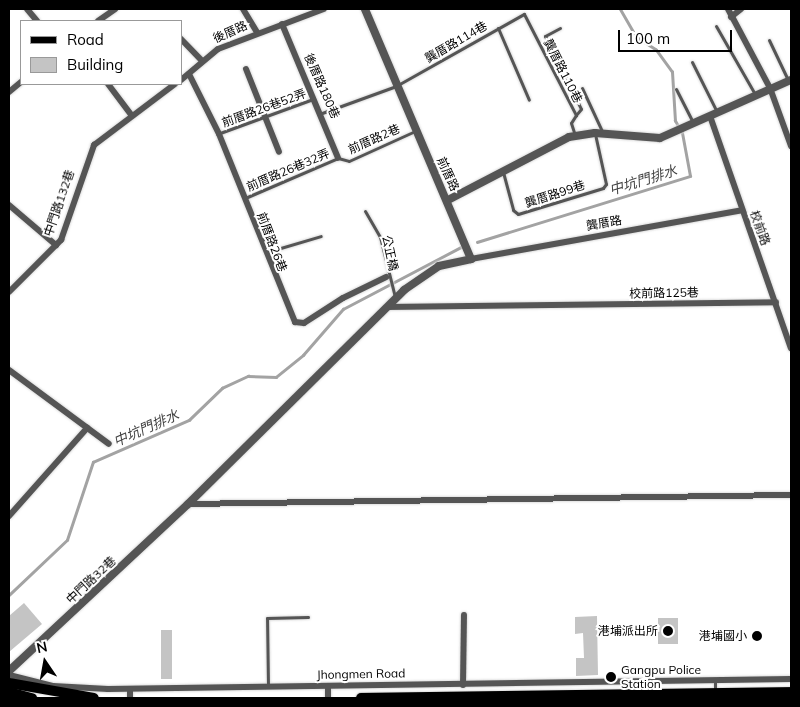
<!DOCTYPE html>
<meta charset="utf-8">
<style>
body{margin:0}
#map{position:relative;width:800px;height:707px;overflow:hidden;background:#fff;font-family:Mulish,"Noto Sans TC",sans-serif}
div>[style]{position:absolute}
.stream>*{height:2.5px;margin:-1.25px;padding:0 1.25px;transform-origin:1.25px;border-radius:1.25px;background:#a3a3a3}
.building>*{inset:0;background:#c4c4c4;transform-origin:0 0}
.roads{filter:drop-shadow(0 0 1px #dbdbdb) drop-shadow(0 0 1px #dbdbdb)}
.service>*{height:3px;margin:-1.5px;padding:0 1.5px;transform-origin:1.5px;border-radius:1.5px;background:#555}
.minor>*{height:6px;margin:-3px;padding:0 3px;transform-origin:3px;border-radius:3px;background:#555}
.tertiary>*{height:8px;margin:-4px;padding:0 4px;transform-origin:4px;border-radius:4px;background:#555}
.primary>*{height:10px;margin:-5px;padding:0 5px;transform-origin:5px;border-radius:5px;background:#000}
.dots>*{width:14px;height:14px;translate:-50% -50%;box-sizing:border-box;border:2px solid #fff;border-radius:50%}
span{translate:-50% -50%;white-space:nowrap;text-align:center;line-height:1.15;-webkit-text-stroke:4px #fff;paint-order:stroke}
.street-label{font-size:12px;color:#000}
.poi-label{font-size:12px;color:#000}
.right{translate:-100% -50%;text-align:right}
.left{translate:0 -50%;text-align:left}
.water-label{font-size:14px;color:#444;font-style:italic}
.frame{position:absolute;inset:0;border:10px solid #000;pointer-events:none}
.legend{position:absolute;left:20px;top:20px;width:162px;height:65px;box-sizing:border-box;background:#fff;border:1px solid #999;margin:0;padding:6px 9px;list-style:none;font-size:15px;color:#000}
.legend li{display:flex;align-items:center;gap:10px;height:25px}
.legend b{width:25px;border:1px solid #999}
.north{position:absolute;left:20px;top:637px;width:50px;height:50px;-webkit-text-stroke:4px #fff;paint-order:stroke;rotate:348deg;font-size:14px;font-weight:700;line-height:20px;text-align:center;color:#000}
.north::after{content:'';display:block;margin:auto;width:18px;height:22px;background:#000;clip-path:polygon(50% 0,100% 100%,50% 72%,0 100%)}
.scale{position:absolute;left:618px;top:30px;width:114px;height:22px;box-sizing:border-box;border:2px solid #000;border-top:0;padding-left:6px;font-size:15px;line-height:18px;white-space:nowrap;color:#000;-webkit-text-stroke:4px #fff;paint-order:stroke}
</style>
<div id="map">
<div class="stream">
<div style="left:477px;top:242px;width:223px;rotate:-17.2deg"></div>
<div style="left:690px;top:176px;width:44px;rotate:-100.5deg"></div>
<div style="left:682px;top:133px;width:14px;rotate:-120deg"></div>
<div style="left:675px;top:121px;width:49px;rotate:-93.5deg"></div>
<div style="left:672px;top:72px;width:27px;rotate:-126deg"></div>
<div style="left:656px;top:50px;width:24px;rotate:-147deg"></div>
<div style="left:636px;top:37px;width:32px;rotate:-120deg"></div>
<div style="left:9px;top:595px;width:80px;rotate:-43.5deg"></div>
<div style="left:67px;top:540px;width:82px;rotate:-71.6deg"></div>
<div style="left:93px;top:462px;width:105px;rotate:-23.6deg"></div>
<div style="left:189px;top:420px;width:46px;rotate:-44.1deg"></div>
<div style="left:222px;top:388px;width:29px;rotate:-25deg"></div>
<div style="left:248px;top:376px;width:28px;rotate:2deg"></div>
<div style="left:276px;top:377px;width:35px;rotate:-39deg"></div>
<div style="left:303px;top:355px;width:61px;rotate:-49deg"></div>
<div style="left:343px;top:309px;width:133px;rotate:-27.7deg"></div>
</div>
<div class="building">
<div style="clip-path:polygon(24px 603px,42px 624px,9px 652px,9px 616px)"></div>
<div style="clip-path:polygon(597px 616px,598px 675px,576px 676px,576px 658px,584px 658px,583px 633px,575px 634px,575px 617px)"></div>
<div style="left:658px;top:618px;width:20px;height:26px"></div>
<div style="left:161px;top:630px;width:11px;height:49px"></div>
</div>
<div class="roads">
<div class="service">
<div style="left:716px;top:26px;width:78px;rotate:60.2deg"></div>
<div style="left:498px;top:28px;width:78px;rotate:66.7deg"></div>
<div style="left:560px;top:28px;width:17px;rotate:152deg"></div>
<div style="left:545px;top:36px;width:81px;rotate:63.7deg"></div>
<div style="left:581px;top:109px;width:8px;rotate:130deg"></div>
<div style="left:769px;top:40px;width:44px;rotate:64.6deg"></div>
<div style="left:692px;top:62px;width:56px;rotate:63.4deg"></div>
<div style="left:582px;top:88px;width:47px;rotate:65.1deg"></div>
<div style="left:676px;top:89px;width:37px;rotate:63deg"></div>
<div style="left:322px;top:113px;width:79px;rotate:-20deg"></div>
<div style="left:396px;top:86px;width:147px;rotate:-29.4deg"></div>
<div style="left:524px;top:14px;width:114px;rotate:62.8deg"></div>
<div style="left:576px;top:115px;width:9px;rotate:122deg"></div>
<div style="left:571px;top:123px;width:13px;rotate:72deg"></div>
<div style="left:220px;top:133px;width:99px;rotate:-20.1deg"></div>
<div style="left:503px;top:172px;width:39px;rotate:75deg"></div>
<div style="left:513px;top:210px;width:6px;rotate:39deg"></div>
<div style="left:518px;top:214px;width:89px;rotate:-17deg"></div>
<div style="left:603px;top:188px;width:5px;rotate:-53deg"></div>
<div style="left:606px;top:184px;width:51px;rotate:-102.4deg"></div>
<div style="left:245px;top:198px;width:101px;rotate:-23.3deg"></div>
<div style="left:338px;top:158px;width:11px;rotate:15deg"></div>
<div style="left:349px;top:161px;width:72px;rotate:-24.4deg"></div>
<div style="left:365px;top:211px;width:30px;rotate:60deg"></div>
<div style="left:380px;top:237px;width:62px;rotate:76deg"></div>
<div style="left:267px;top:252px;width:56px;rotate:-16.5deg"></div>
<div style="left:715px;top:681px;width:17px;rotate:90deg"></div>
<div style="left:268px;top:686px;width:68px;rotate:-90.8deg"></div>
<div style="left:267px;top:618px;width:41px;rotate:-1.4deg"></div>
</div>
<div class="minor">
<div style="left:27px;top:9px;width:16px;rotate:50deg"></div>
<div style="left:243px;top:9px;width:27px;rotate:59deg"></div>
<div style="left:728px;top:9px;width:89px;rotate:62deg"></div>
<div style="left:770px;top:88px;width:62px;rotate:70.1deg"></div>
<div style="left:731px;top:17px;width:13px;rotate:-39deg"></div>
<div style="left:98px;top:21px;width:21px;rotate:-35deg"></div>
<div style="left:282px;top:24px;width:145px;rotate:67.3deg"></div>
<div style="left:181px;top:39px;width:30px;rotate:46deg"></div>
<div style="left:246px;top:69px;width:89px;rotate:68.3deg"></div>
<div style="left:189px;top:74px;width:67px;rotate:63.4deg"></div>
<div style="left:219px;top:134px;width:203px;rotate:68deg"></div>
<div style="left:295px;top:322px;width:9px;rotate:6deg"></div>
<div style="left:304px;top:323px;width:46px;rotate:-32.7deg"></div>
<div style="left:343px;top:298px;width:48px;rotate:-26deg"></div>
<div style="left:181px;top:80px;width:48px;rotate:-40deg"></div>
<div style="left:218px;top:49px;width:113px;rotate:-20.7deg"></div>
<div style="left:108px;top:84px;width:38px;rotate:53deg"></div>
<div style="left:9px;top:92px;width:16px;rotate:-40deg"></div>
<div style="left:710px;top:116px;width:246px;rotate:70.8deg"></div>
<div style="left:9px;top:205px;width:62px;rotate:40.4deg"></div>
<div style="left:471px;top:259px;width:275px;rotate:-10.2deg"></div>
<div style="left:9px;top:292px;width:74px;rotate:-45deg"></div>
<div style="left:61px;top:240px;width:101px;rotate:-70.8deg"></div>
<div style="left:94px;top:145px;width:101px;rotate:-37deg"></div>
<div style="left:389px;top:307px;width:387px;rotate:-0.7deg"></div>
<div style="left:9px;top:370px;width:124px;rotate:36.5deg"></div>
<div style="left:188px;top:504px;width:603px;rotate:-0.86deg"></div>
<div style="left:9px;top:516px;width:118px;rotate:-48.4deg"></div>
<div style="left:9px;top:675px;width:45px;rotate:14deg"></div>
<div style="left:53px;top:686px;width:55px;rotate:3.1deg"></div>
<div style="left:108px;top:689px;width:683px;rotate:-0.84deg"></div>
<div style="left:463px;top:685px;width:70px;rotate:-89.2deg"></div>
<div style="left:328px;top:687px;width:11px;rotate:90deg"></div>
<div style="left:130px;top:689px;width:9px;rotate:90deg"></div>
</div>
<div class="tertiary">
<div style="left:448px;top:200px;width:136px;rotate:-27.5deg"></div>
<div style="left:569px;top:137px;width:26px;rotate:-9deg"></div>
<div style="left:595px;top:133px;width:65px;rotate:4.4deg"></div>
<div style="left:660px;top:138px;width:143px;rotate:-23.9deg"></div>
<div style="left:9px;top:671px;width:245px;rotate:-43deg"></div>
<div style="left:188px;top:504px;width:304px;rotate:-44.7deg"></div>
<div style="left:404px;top:290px;width:42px;rotate:-34.4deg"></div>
<div style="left:439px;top:266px;width:33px;rotate:-12deg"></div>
<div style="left:471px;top:259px;width:272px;rotate:-113deg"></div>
</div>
<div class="primary">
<div style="left:9px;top:683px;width:86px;rotate:10deg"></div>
<div style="left:9px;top:692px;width:24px;rotate:15deg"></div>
<div style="left:361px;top:698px;width:430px;rotate:-0.8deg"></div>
</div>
</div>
<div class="dots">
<div style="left:668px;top:631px;background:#000"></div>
<div style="left:757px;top:636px;background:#000"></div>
<div style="left:611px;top:677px;background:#000"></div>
</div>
<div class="street-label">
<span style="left:230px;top:32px;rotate:-24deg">後厝路</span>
<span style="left:456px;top:42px;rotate:-30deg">龔厝路114巷</span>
<span style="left:563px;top:71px;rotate:63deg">龔厝路110巷</span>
<span style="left:322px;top:86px;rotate:66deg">後厝路180巷</span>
<span style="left:264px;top:108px;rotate:-20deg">前厝路26巷52弄</span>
<span style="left:374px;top:139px;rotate:-24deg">前厝路2巷</span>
<span style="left:288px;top:170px;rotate:-23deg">前厝路26巷32弄</span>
<span style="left:448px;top:174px;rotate:65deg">前厝路</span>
<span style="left:555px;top:194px;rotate:-18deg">龔厝路99巷</span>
<span style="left:59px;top:203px;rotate:-71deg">中門路132巷</span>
<span style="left:604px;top:223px;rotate:-10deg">龔厝路</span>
<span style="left:760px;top:228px;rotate:70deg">校前路</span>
<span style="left:272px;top:242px;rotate:69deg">前厝路26巷</span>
<span style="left:390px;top:253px;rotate:78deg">公正橋</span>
<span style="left:664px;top:293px;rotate:-1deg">校前路125巷</span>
<span style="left:91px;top:580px;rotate:-43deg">中門路32巷</span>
<span style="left:361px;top:674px;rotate:-1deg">Jhongmen Road</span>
</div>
<div class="poi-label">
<span class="right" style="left:658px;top:631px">港埔派出所</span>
<span class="right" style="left:747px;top:636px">港埔國小</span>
<span class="left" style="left:621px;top:677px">Gangpu Police<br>Station</span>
</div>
<div class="water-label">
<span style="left:643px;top:180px;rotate:-17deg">中坑門排水</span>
<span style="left:146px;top:428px;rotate:-24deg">中坑門排水</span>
</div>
<div class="frame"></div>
<ul class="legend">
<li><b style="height:6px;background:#000"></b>Road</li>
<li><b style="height:14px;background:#c4c4c4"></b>Building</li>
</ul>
<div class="north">N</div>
<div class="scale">100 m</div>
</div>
